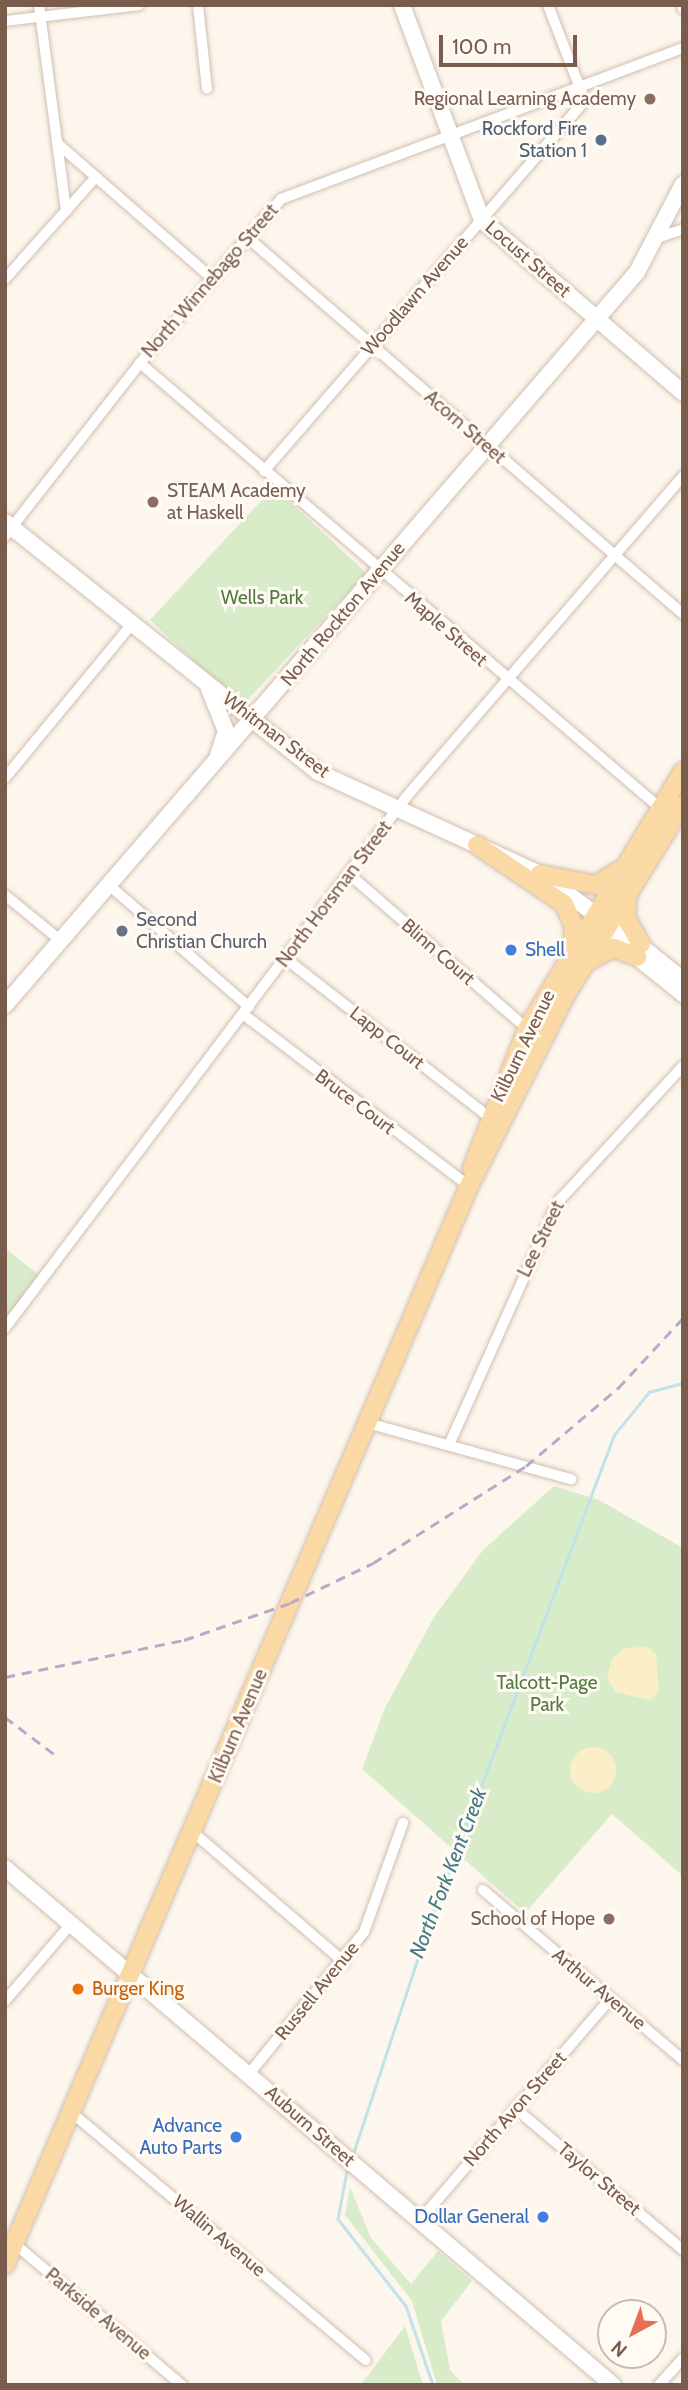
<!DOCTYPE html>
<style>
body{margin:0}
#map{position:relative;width:688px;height:2390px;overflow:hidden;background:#fdf6ec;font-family:Cabin,sans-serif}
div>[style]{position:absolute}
.green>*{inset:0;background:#d8ecc9;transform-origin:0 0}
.sand>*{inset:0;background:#fcefc7}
.round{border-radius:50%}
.stream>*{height:2.5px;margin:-1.25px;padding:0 1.25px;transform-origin:1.25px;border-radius:1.25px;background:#bfe3e8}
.roads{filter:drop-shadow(0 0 2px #d1beb0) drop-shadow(0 0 2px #d1beb0)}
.street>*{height:10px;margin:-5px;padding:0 5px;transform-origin:5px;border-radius:5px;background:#fff}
.secondary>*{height:16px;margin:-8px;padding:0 8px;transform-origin:8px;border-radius:8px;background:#fff}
.primary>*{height:18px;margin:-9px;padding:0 9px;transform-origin:9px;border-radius:9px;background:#fbd9a5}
.rail>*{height:2.5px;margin-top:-1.25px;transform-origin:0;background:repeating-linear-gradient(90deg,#b9a8c9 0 10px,transparent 0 17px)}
.dots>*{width:19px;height:19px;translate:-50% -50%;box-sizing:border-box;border:4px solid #fffaf3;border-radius:50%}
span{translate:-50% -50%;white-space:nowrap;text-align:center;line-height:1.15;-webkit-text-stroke:6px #fffaf3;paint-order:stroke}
.education-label{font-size:19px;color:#785e54}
.right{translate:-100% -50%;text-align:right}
.left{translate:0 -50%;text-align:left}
.service-label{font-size:19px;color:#4e5e75}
.street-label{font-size:19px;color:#7a5c4d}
.park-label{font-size:19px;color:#537a41}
.worship-label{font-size:19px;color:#5b616d}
.shop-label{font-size:19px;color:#366cbe}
.food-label{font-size:19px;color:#c56008}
.water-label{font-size:21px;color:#437c86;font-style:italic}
.frame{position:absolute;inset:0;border:7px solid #7a5c4d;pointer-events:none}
.north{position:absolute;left:597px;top:2299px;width:70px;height:70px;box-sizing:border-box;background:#fffaf3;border:2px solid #cabbb1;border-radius:50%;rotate:221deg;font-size:19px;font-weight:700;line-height:28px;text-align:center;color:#7a5c4d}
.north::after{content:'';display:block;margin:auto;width:24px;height:32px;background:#e76f51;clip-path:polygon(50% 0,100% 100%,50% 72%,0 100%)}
.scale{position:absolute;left:439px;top:35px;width:138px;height:32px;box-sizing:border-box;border:4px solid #7a5c4d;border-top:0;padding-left:9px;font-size:21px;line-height:24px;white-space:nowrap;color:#7a5c4d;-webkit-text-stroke:5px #fffaf3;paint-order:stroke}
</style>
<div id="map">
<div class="green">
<div style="left:274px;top:487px;width:126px;height:182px;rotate:43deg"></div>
<div style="clip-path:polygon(5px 1248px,40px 1276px,5px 1321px)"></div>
<div style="clip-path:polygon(554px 1486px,599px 1500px,683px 1548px,683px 1876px,612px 1814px,525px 1913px,362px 1769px,385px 1708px,434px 1617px,483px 1550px)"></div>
<div style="clip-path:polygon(350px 2187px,371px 2238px,411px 2284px,438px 2251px,472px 2281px,441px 2321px,450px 2370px,464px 2385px,437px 2385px,412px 2301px,345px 2215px)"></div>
<div style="clip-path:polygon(405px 2326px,423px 2385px,360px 2385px,369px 2374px)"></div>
</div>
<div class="sand">
<div style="clip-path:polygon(647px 1647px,656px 1654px,659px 1691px,650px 1700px,616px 1692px,607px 1678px,612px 1659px,625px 1648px)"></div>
<div class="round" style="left:570px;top:1747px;width:46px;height:46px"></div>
</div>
<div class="stream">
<div style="left:352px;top:2157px;width:245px;rotate:-71.7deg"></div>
<div style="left:429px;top:1924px;width:523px;rotate:-69.28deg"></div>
<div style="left:614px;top:1435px;width:55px;rotate:-50.9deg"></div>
<div style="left:649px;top:1392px;width:35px;rotate:-15deg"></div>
<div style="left:348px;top:2166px;width:54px;rotate:100.7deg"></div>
<div style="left:338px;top:2219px;width:110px;rotate:52deg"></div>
<div style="left:406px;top:2306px;width:83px;rotate:71.1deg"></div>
</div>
<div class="roads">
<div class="street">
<div style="left:39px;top:5px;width:208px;rotate:82.5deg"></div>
<div style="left:198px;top:5px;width:84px;rotate:83.9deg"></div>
<div style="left:682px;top:5px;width:4px;rotate:76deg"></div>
<div style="left:5px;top:21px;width:135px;rotate:-6.8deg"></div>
<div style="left:57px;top:143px;width:206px;rotate:41.1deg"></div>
<div style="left:660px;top:237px;width:24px;rotate:-19deg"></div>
<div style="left:248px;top:238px;width:575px;rotate:40.84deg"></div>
<div style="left:5px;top:279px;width:137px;rotate:-48.3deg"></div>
<div style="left:140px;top:363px;width:684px;rotate:40.56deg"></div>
<div style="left:264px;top:471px;width:490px;rotate:-49.1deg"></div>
<div style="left:585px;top:101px;width:103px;rotate:-111.1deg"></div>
<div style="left:5px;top:536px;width:219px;rotate:-52deg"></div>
<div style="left:140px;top:363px;width:216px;rotate:-49.3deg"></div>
<div style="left:281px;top:199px;width:429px;rotate:-20.6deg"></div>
<div style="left:5px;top:778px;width:200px;rotate:-50.5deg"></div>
<div style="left:349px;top:874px;width:236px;rotate:41deg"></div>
<div style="left:110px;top:886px;width:184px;rotate:41deg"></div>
<div style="left:5px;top:895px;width:72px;rotate:39.4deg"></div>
<div style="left:286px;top:959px;width:257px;rotate:37.9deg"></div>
<div style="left:243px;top:1014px;width:284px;rotate:37.3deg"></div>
<div style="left:5px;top:1328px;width:667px;rotate:-52.92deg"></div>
<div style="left:407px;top:796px;width:423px;rotate:-49.2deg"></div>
<div style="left:367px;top:1423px;width:212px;rotate:15.4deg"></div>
<div style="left:449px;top:1445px;width:265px;rotate:-65.9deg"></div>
<div style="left:557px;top:1203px;width:186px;rotate:-47.4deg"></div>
<div style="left:194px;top:1833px;width:198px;rotate:40.7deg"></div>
<div style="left:483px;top:1890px;width:262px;rotate:40.4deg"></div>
<div style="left:5px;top:2001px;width:101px;rotate:-49.4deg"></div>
<div style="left:249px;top:2074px;width:183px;rotate:-51deg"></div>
<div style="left:364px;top:1932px;width:116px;rotate:-70.3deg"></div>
<div style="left:515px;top:2108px;width:220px;rotate:40.2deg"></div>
<div style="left:71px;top:2112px;width:385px;rotate:40.1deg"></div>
<div style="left:420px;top:2220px;width:291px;rotate:-49.3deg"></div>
<div style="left:15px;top:2244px;width:219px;rotate:40.2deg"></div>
<div style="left:659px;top:2385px;width:36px;rotate:-48deg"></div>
</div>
<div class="secondary">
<div style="left:402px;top:5px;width:229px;rotate:69.6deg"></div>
<div style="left:482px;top:220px;width:265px;rotate:40.7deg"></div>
<div style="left:5px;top:522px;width:401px;rotate:38.6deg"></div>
<div style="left:318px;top:772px;width:244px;rotate:24.7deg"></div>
<div style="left:540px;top:874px;width:68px;rotate:36deg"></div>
<div style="left:595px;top:914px;width:18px;rotate:61deg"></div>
<div style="left:604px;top:930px;width:102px;rotate:39deg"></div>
<div style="left:209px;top:689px;width:45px;rotate:68deg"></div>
<div style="left:226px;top:731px;width:26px;rotate:108deg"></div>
<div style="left:603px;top:916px;width:102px;rotate:38.7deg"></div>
<div style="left:5px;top:1005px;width:968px;rotate:-49.23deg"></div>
<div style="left:637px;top:272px;width:99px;rotate:-62.4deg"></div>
<div style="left:5px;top:1868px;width:798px;rotate:40.38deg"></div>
</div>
<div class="primary">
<div style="left:477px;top:845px;width:105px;rotate:34.1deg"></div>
<div style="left:564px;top:904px;width:24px;rotate:66deg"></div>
<div style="left:574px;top:926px;width:21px;rotate:93deg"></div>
<div style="left:540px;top:874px;width:57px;rotate:11.1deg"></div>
<div style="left:596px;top:885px;width:25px;rotate:-32deg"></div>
<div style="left:627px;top:897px;width:21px;rotate:93deg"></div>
<div style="left:626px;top:918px;width:30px;rotate:60deg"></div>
<div style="left:588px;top:961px;width:29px;rotate:-27deg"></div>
<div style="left:614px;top:948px;width:25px;rotate:21deg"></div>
<div style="left:472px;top:1168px;width:149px;rotate:-68.4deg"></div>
<div style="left:527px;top:1029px;width:301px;rotate:-58.8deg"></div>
<div style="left:5px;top:2265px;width:1175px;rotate:-66.73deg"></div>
<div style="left:469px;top:1186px;width:213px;rotate:-63.2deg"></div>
<div style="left:565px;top:996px;width:225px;rotate:-58.4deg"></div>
</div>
</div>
<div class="rail">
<div style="left:5px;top:1677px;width:183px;rotate:-11.7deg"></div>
<div style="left:184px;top:1640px;width:112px;rotate:-19.2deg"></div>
<div style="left:290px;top:1603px;width:92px;rotate:-25.7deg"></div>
<div style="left:373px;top:1563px;width:181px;rotate:-32.4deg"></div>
<div style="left:526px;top:1466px;width:121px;rotate:-40.3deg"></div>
<div style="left:618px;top:1388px;width:96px;rotate:-47.1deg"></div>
<div style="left:5px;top:1717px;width:66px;rotate:37deg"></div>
</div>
<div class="dots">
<div style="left:650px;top:99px;background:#8d6e63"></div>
<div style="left:601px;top:140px;background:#5c6f8a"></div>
<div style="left:153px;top:502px;background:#8d6e63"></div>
<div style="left:122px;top:931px;background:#6b7280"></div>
<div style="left:511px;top:950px;background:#3f7fe0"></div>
<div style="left:609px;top:1919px;background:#8d6e63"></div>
<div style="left:78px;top:1989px;background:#e8710a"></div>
<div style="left:236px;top:2137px;background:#3f7fe0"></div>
<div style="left:543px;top:2217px;background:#3f7fe0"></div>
</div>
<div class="education-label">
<span class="right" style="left:636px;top:99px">Regional Learning Academy</span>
<span class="left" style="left:167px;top:502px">STEAM Academy<br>at Haskell</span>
<span class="right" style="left:595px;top:1919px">School of Hope</span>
</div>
<div class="service-label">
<span class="right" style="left:587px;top:140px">Rockford Fire<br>Station 1</span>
</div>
<div class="street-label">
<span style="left:528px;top:259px;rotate:41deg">Locust Street</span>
<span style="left:210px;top:281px;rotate:-49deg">North Winnebago Street</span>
<span style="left:415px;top:296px;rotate:-49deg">Woodlawn Avenue</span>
<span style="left:465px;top:427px;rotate:41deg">Acorn Street</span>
<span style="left:343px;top:614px;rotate:-50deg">North Rockton Avenue</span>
<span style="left:446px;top:629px;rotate:41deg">Maple Street</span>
<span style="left:276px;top:735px;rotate:37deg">Whitman Street</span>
<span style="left:334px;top:894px;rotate:-53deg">North Horsman Street</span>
<span style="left:438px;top:952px;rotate:41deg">Blinn Court</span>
<span style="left:387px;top:1038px;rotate:38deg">Lapp Court</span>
<span style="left:523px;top:1046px;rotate:-64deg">Kilburn Avenue</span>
<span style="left:355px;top:1102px;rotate:37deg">Bruce Court</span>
<span style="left:541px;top:1239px;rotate:-64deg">Lee Street</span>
<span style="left:238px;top:1726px;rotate:-67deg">Kilburn Avenue</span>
<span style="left:599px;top:1989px;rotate:40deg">Arthur Avenue</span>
<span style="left:317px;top:1991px;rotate:-51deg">Russell Avenue</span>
<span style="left:515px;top:2109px;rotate:-49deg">North Avon Street</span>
<span style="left:310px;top:2126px;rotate:41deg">Auburn Street</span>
<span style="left:599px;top:2179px;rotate:40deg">Taylor Street</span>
<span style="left:219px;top:2236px;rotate:40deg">Wallin Avenue</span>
<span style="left:98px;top:2314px;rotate:40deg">Parkside Avenue</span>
</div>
<div class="park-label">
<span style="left:262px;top:598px">Wells Park</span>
<span style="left:547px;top:1694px">Talcott-Page<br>Park</span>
</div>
<div class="worship-label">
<span class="left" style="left:136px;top:931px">Second<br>Christian Church</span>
</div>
<div class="shop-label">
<span class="left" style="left:525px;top:950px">Shell</span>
<span class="right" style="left:222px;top:2137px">Advance<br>Auto Parts</span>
<span class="right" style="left:529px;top:2217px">Dollar General</span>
</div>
<div class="food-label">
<span class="left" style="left:92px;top:1989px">Burger King</span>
</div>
<div class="water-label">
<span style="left:448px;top:1873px;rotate:-69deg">North Fork Kent Creek</span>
</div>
<div class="frame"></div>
<div class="north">N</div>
<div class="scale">100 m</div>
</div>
